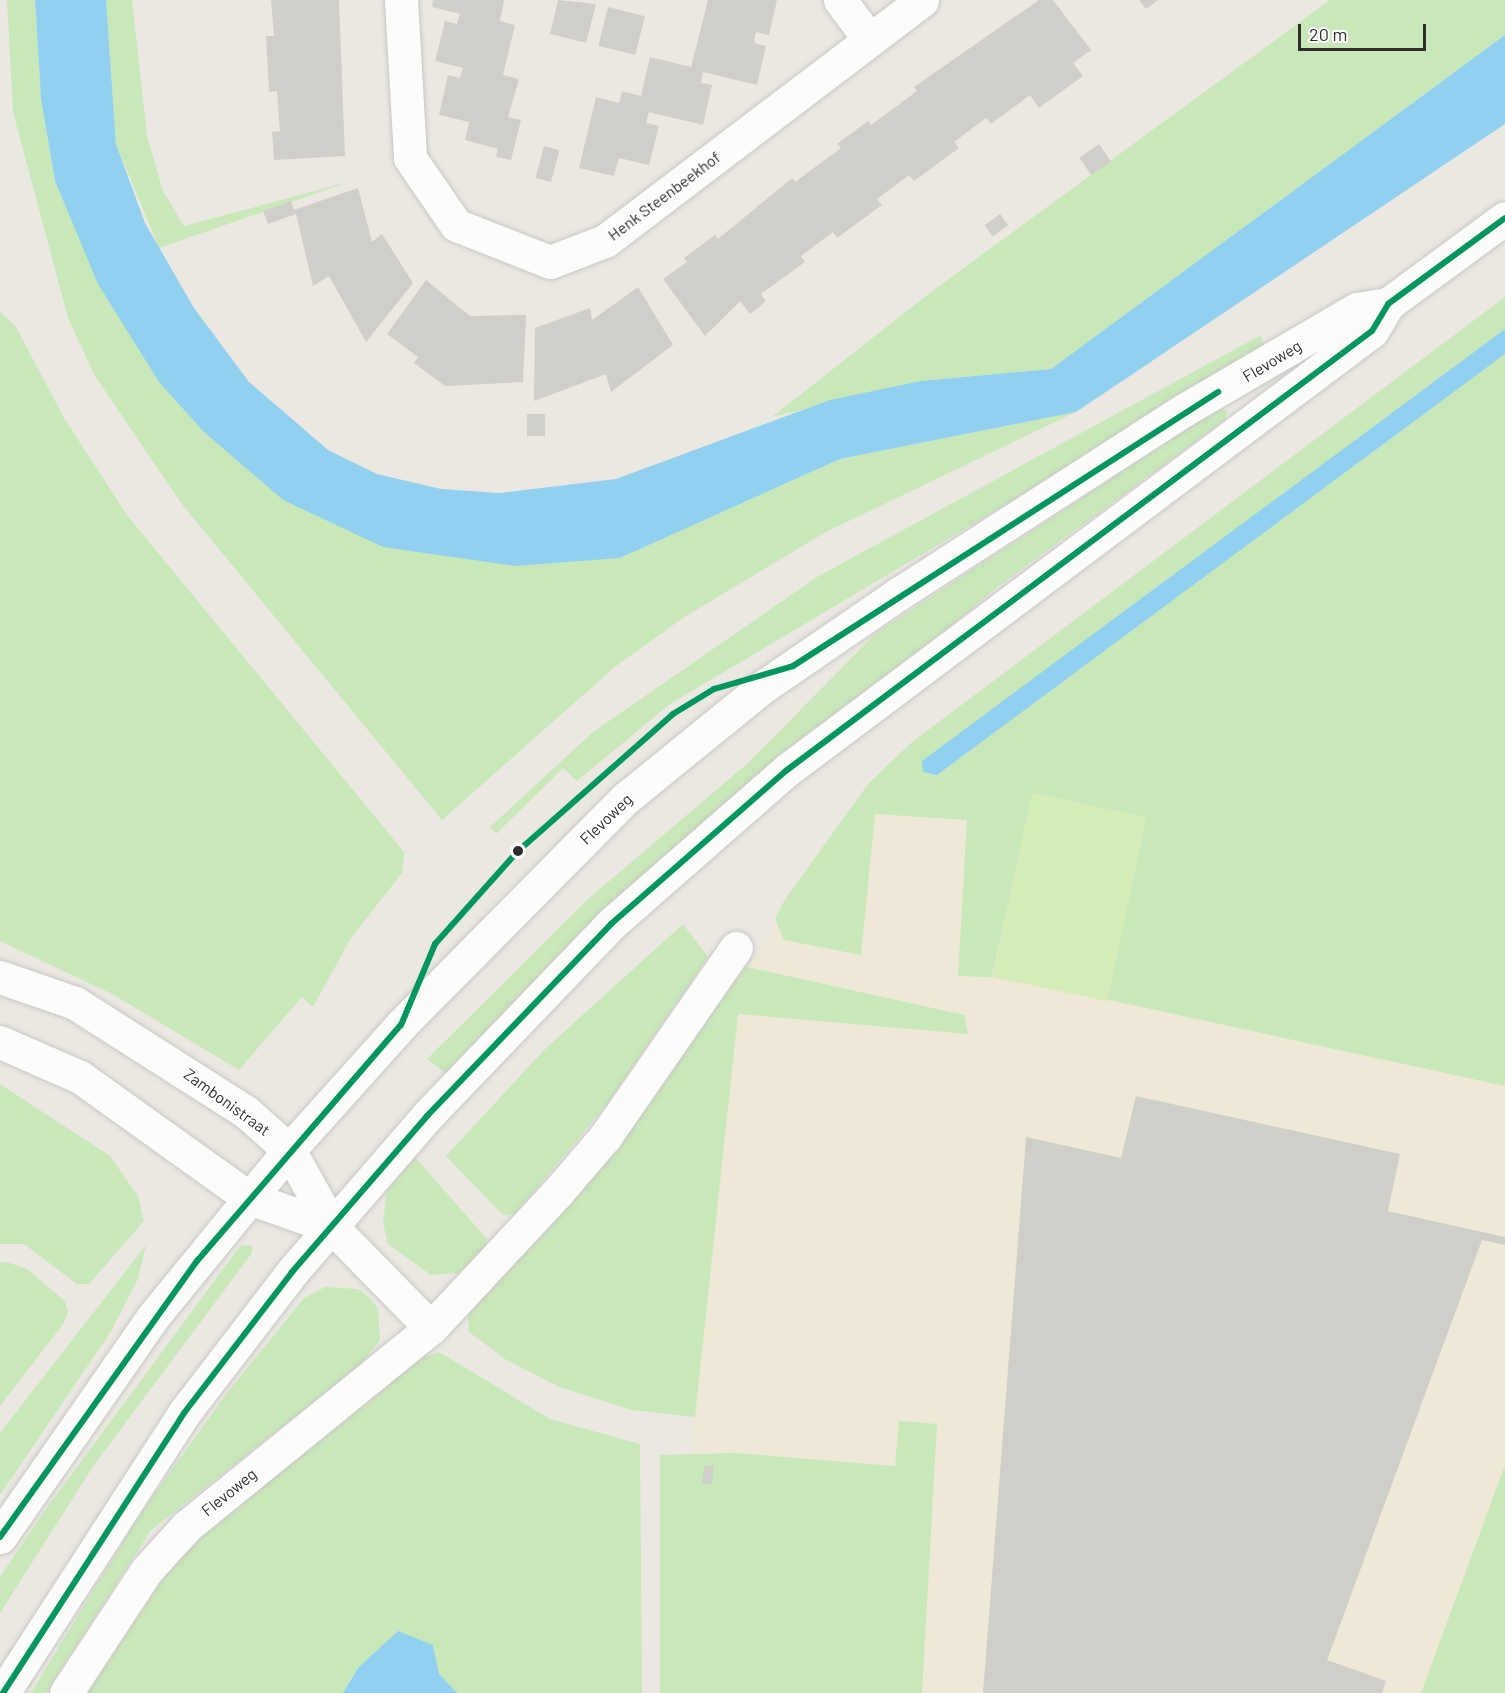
<!DOCTYPE html>
<style>
body{margin:0}
#map{position:relative;width:1505px;height:1693px;overflow:hidden;background:#ebe8e2;font-family:Barlow,sans-serif}
div>[style]{position:absolute}
.education>*{inset:0;background:#eee8d6}
.green>*{inset:0;background:#c8e8b9}
.pitch>*{inset:0;background:#d4ecb7;transform-origin:0 0}
.water>*{inset:0;background:#92d0f0}
.building>*{inset:0;background:#d0cec9;transform-origin:0 0}
.roads{filter:drop-shadow(0 0 2px #c8c7c7) drop-shadow(0 0 2px #c8c7c7)}
.street>*{height:33px;margin:-16.5px;padding:0 16.5px;transform-origin:16.5px;border-radius:16.5px;background:#fcfcfb}
.secondary>*{height:33px;margin:-16.5px;padding:0 16.5px;transform-origin:16.5px;border-radius:16.5px;background:#fcfcfb}
.bus-1>*{height:6px;margin:-3px;padding:0 3px;transform-origin:3px;border-radius:3px;background:#00965e}
.dots>*{width:16px;height:16px;translate:-50% -50%;box-sizing:border-box;border:3px solid #fff;border-radius:50%}
span{translate:-50% -50%;white-space:nowrap;text-align:center;line-height:1.15;-webkit-text-stroke:4.5px #fff;paint-order:stroke}
.street-label{font-size:16px;color:#2d2d2d}
.scale{position:absolute;left:1298px;top:24px;width:128px;height:27px;box-sizing:border-box;border:3px solid #2d2d2d;border-top:0;padding-left:8px;font-size:18px;line-height:21px;white-space:nowrap;color:#2d2d2d;-webkit-text-stroke:4px #fff;paint-order:stroke}
</style>
<div id="map">
<div class="education">
<div style="clip-path:polygon(1505px 343px,1505px 1693px,911px 1693px,930px 1467px,691px 1452px,736px 984px,868px 792px)"></div>
</div>
<div class="green">
<div style="clip-path:polygon(7px 0,35px 0,41px 99px,55px 181px,204px 432px,620px 558px,840px 459px,1076px 412px,826px 532px,683px 618px,616px 666px,442px 820px,181px 503px,95px 376px,68px 318px,13px 112px)"></div>
<div style="clip-path:polygon(106px 0,132px 0,147px 136px,163px 191px,184px 226px,352px 181px,159px 248px,116px 144px)"></div>
<div style="clip-path:polygon(1330px 0,1505px 0,1505px 35px,1051px 369px,921px 381px,772px 417px,931px 292px)"></div>
<div style="clip-path:polygon(1505px 297px,1505px 329px,922px 762px,937px 775px,1505px 354px,1505px 1086px,1105px 999px,1146px 818px,1033px 793px,992px 977px,958px 976px,967px 820px,875px 814px,861px 955px,784px 940px,775px 919px,784px 901px,868px 784px,912px 742px)"></div>
<div style="clip-path:polygon(0 312px,15px 325px,64px 418px,127px 515px,404px 852px,402px 873px,351px 938px,313px 1007px,302px 997px,239px 1070px,112px 994px,0 941px)"></div>
<div style="clip-path:polygon(1261px 335px,1266px 350px,670px 704px,577px 781px,563px 768px,496px 834px,490px 827px,593px 732px,817px 577px)"></div>
<div style="clip-path:polygon(1219px 408px,1227px 411px,1226px 419px,995px 589px,896px 672px,448px 1075px,427px 1059px,587px 900px,749px 762px,876px 633px)"></div>
<div style="clip-path:polygon(683px 924px,708px 957px,608px 1103px,515px 1214px,503px 1215px,446px 1156px,543px 1051px)"></div>
<div style="clip-path:polygon(743px 966px,964px 1015px,968px 1034px,738px 1014px,695px 1417px,632px 1410px,559px 1387px,505px 1359px,469px 1332px,468px 1315px,621px 1144px)"></div>
<div style="clip-path:polygon(0 1084px,110px 1156px,138px 1196px,144px 1221px,89px 1284px,77px 1284px,24px 1244px,0 1244px)"></div>
<div style="clip-path:polygon(415px 1157px,487px 1239px,486px 1249px,458px 1273px,431px 1275px,388px 1244px,383px 1223px,387px 1190px)"></div>
<div style="clip-path:polygon(146px 1245px,138px 1279px,110px 1333px,0 1495px,0 1433px)"></div>
<div style="clip-path:polygon(252px 1245px,252px 1253px,94px 1465px,0 1613px,0 1577px,43px 1513px,240px 1246px)"></div>
<div style="clip-path:polygon(7px 1262px,27px 1269px,65px 1301px,68px 1311px,64px 1323px,0 1406px,0 1263px)"></div>
<div style="clip-path:polygon(325px 1287px,358px 1289px,370px 1298px,378px 1309px,380px 1340px,361px 1365px,151px 1530px,46px 1693px,31px 1693px,138px 1517px,227px 1393px,304px 1298px)"></div>
<div style="clip-path:polygon(439px 1352px,550px 1419px,640px 1444px,642px 1693px,457px 1693px,438px 1674px,433px 1645px,358px 1668px,343px 1693px,82px 1693px,166px 1566px,228px 1508px,416px 1360px)"></div>
<div style="clip-path:polygon(899px 1421px,937px 1424px,922px 1693px,660px 1693px,660px 1455px,735px 1453px,895px 1466px)"></div>
<div style="clip-path:polygon(1505px 1465px,1505px 1693px,1421px 1693px)"></div>
</div>
<div class="pitch">
<div style="left:1032px;top:793px;width:117px;height:188px;rotate:12deg"></div>
</div>
<div class="water">
<div style="clip-path:polygon(35px 0,106px 0,116px 144px,145px 223px,194px 308px,249px 382px,328px 450px,377px 474px,441px 489px,499px 493px,616px 479px,830px 400px,921px 381px,1051px 369px,1505px 35px,1505px 124px,1076px 412px,840px 459px,620px 558px,515px 566px,383px 547px,283px 500px,204px 432px,159px 382px,98px 284px,55px 181px,41px 99px)"></div>
<div style="clip-path:polygon(1505px 329px,1505px 354px,937px 775px,923px 772px,922px 761px)"></div>
<div style="clip-path:polygon(398px 1631px,433px 1645px,439px 1674px,457px 1693px,343px 1693px,358px 1668px)"></div>
</div>
<div class="building">
<div style="clip-path:polygon(271px 0,339px 0,345px 156px,274px 160px,272px 132px,280px 131px,277px 91px,269px 92px,266px 36px,274px 36px)"></div>
<div style="clip-path:polygon(433px 0,504px 0,500px 21px,515px 25px,503px 75px,519px 79px,508px 117px,521px 120px,511px 160px,496px 157px,498px 149px,465px 140px,469px 122px,439px 115px,448px 75px,460px 78px,463px 68px,435px 61px,445px 21px,457px 24px,460px 14px,432px 7px)"></div>
<div style="clip-path:polygon(558px 0,596px 4px,586px 43px,550px 34px)"></div>
<div style="clip-path:polygon(708px 0,777px 0,769px 35px,756px 32px,754px 43px,766px 46px,757px 85px,703px 72px,701px 83px,712px 85px,703px 125px,649px 112px,646px 123px,659px 126px,649px 165px,619px 158px,614px 176px,579px 168px,596px 97px,619px 103px,622px 91px,641px 96px,650px 57px,691px 67px)"></div>
<div style="clip-path:polygon(1039px 0,1053px 0,1091px 50px,1073px 63px,1083px 76px,1039px 108px,1030px 95px,991px 124px,986px 118px,954px 142px,959px 148px,914px 181px,909px 175px,877px 199px,882px 205px,837px 238px,833px 232px,801px 256px,805px 262px,761px 294px,766px 301px,750px 314px,740px 301px,705px 336px,663px 279px,687px 262px,684px 258px,715px 235px,718px 239px,792px 178px,795px 182px,841px 148px,837px 144px,868px 121px,871px 125px,917px 91px,914px 87px)"></div>
<div style="clip-path:polygon(1139px 0,1158px 0,1146px 9px)"></div>
<div style="left:608px;top:7px;width:38px;height:40px;rotate:14deg"></div>
<div style="left:1099px;top:144px;width:21px;height:24px;rotate:55deg"></div>
<div style="left:544px;top:146px;width:16px;height:33px;rotate:15deg"></div>
<div style="clip-path:polygon(358px 188px,372px 242px,382px 234px,413px 283px,366px 342px,329px 276px,313px 286px,296px 214px,268px 224px,263px 211px,291px 201px,294px 210px)"></div>
<div style="left:1000px;top:214px;width:14px;height:19px;rotate:54deg"></div>
<div style="clip-path:polygon(426px 280px,470px 316px,526px 315px,523px 382px,445px 386px,414px 363px,418px 357px,387px 334px)"></div>
<div style="clip-path:polygon(638px 287px,673px 345px,611px 392px,606px 374px,534px 401px,535px 328px,590px 308px,592px 320px)"></div>
<div style="left:527px;top:414px;width:18px;height:22px"></div>
<div style="clip-path:polygon(1136px 1096px,1400px 1154px,1388px 1211px,1505px 1237px,1505px 1245px,1482px 1240px,1327px 1660px,1386px 1681px,1382px 1693px,983px 1693px,1026px 1137px,1121px 1158px)"></div>
<div style="left:704px;top:1465px;width:10px;height:18px;rotate:6deg"></div>
</div>
<div class="roads">
<div class="street">
<div style="left:401px;top:0;width:158px;rotate:86.7deg"></div>
<div style="left:410px;top:158px;width:81px;rotate:55.5deg"></div>
<div style="left:456px;top:225px;width:101px;rotate:21.5deg"></div>
<div style="left:550px;top:262px;width:59px;rotate:-20.9deg"></div>
<div style="left:605px;top:241px;width:398px;rotate:-37.2deg"></div>
<div style="left:840px;top:0;width:49px;rotate:53.4deg"></div>
<div style="left:332px;top:1227px;width:141px;rotate:45.6deg"></div>
<div style="left:66px;top:1693px;width:146px;rotate:-56.7deg"></div>
<div style="left:146px;top:1571px;width:61px;rotate:-47.7deg"></div>
<div style="left:187px;top:1526px;width:314px;rotate:-39.1deg"></div>
<div style="left:431px;top:1328px;width:185px;rotate:-47deg"></div>
<div style="left:557px;top:1193px;width:74px;rotate:-49.4deg"></div>
<div style="left:605px;top:1137px;width:230px;rotate:-55.3deg"></div>
</div>
<div class="secondary">
<div style="left:0;top:977px;width:79px;rotate:19.1deg"></div>
<div style="left:75px;top:1003px;width:203px;rotate:32.5deg"></div>
<div style="left:246px;top:1112px;width:57px;rotate:41.5deg"></div>
<div style="left:289px;top:1150px;width:88px;rotate:60.8deg"></div>
<div style="left:0;top:1042px;width:87px;rotate:23.6deg"></div>
<div style="left:80px;top:1077px;width:208px;rotate:35.6deg"></div>
<div style="left:249px;top:1198px;width:88px;rotate:19.3deg"></div>
<div style="left:0;top:1537px;width:267px;rotate:-55.2deg"></div>
<div style="left:152px;top:1318px;width:217px;rotate:-50.8deg"></div>
<div style="left:289px;top:1150px;width:168px;rotate:-48.1deg"></div>
<div style="left:401px;top:1025px;width:320px;rotate:-45.3deg"></div>
<div style="left:626px;top:798px;width:178px;rotate:-39.1deg"></div>
<div style="left:764px;top:686px;width:165px;rotate:-34.4deg"></div>
<div style="left:900px;top:593px;width:338px;rotate:-32.8deg"></div>
<div style="left:1184px;top:410px;width:200px;rotate:-30.3deg"></div>
<div style="left:1357px;top:309px;width:31px;rotate:-9deg"></div>
<div style="left:3px;top:1693px;width:333px;rotate:-57.1deg"></div>
<div style="left:184px;top:1413px;width:178px;rotate:-52.5deg"></div>
<div style="left:292px;top:1272px;width:206px;rotate:-49.1deg"></div>
<div style="left:427px;top:1116px;width:266px;rotate:-46.2deg"></div>
<div style="left:611px;top:924px;width:234px;rotate:-41.2deg"></div>
<div style="left:787px;top:770px;width:731px;rotate:-36.89deg"></div>
<div style="left:1372px;top:331px;width:31px;rotate:-59deg"></div>
<div style="left:1388px;top:304px;width:145px;rotate:-36.3deg"></div>
</div>
</div>
<div class="bus-1">
<div style="left:0;top:1537px;width:339px;rotate:-54.5deg"></div>
<div style="left:197px;top:1261px;width:312px;rotate:-49.2deg"></div>
<div style="left:401px;top:1025px;width:88px;rotate:-67.2deg"></div>
<div style="left:435px;top:944px;width:123px;rotate:-48.3deg"></div>
<div style="left:517px;top:852px;width:208px;rotate:-41.5deg"></div>
<div style="left:673px;top:714px;width:48px;rotate:-31.4deg"></div>
<div style="left:714px;top:689px;width:82px;rotate:-16.2deg"></div>
<div style="left:793px;top:666px;width:506px;rotate:-32.81deg"></div>
<div style="left:3px;top:1693px;width:333px;rotate:-57.1deg"></div>
<div style="left:184px;top:1413px;width:178px;rotate:-52.5deg"></div>
<div style="left:292px;top:1272px;width:206px;rotate:-49.1deg"></div>
<div style="left:427px;top:1116px;width:266px;rotate:-46.2deg"></div>
<div style="left:611px;top:924px;width:234px;rotate:-41.2deg"></div>
<div style="left:787px;top:770px;width:731px;rotate:-36.89deg"></div>
<div style="left:1372px;top:331px;width:31px;rotate:-59deg"></div>
<div style="left:1388px;top:304px;width:145px;rotate:-36.3deg"></div>
</div>
<div class="dots">
<div style="left:518px;top:851px;background:#2d2d2d"></div>
</div>
<div class="street-label">
<span style="left:664px;top:196px;rotate:-37deg">Henk Steenbeekhof</span>
<span style="left:1272px;top:361px;rotate:-31deg">Flevoweg</span>
<span style="left:606px;top:819px;rotate:-44deg">Flevoweg</span>
<span style="left:227px;top:1102px;rotate:36deg">Zambonistraat</span>
<span style="left:229px;top:1492px;rotate:-39deg">Flevoweg</span>
</div>
<div class="scale">20 m</div>
</div>
